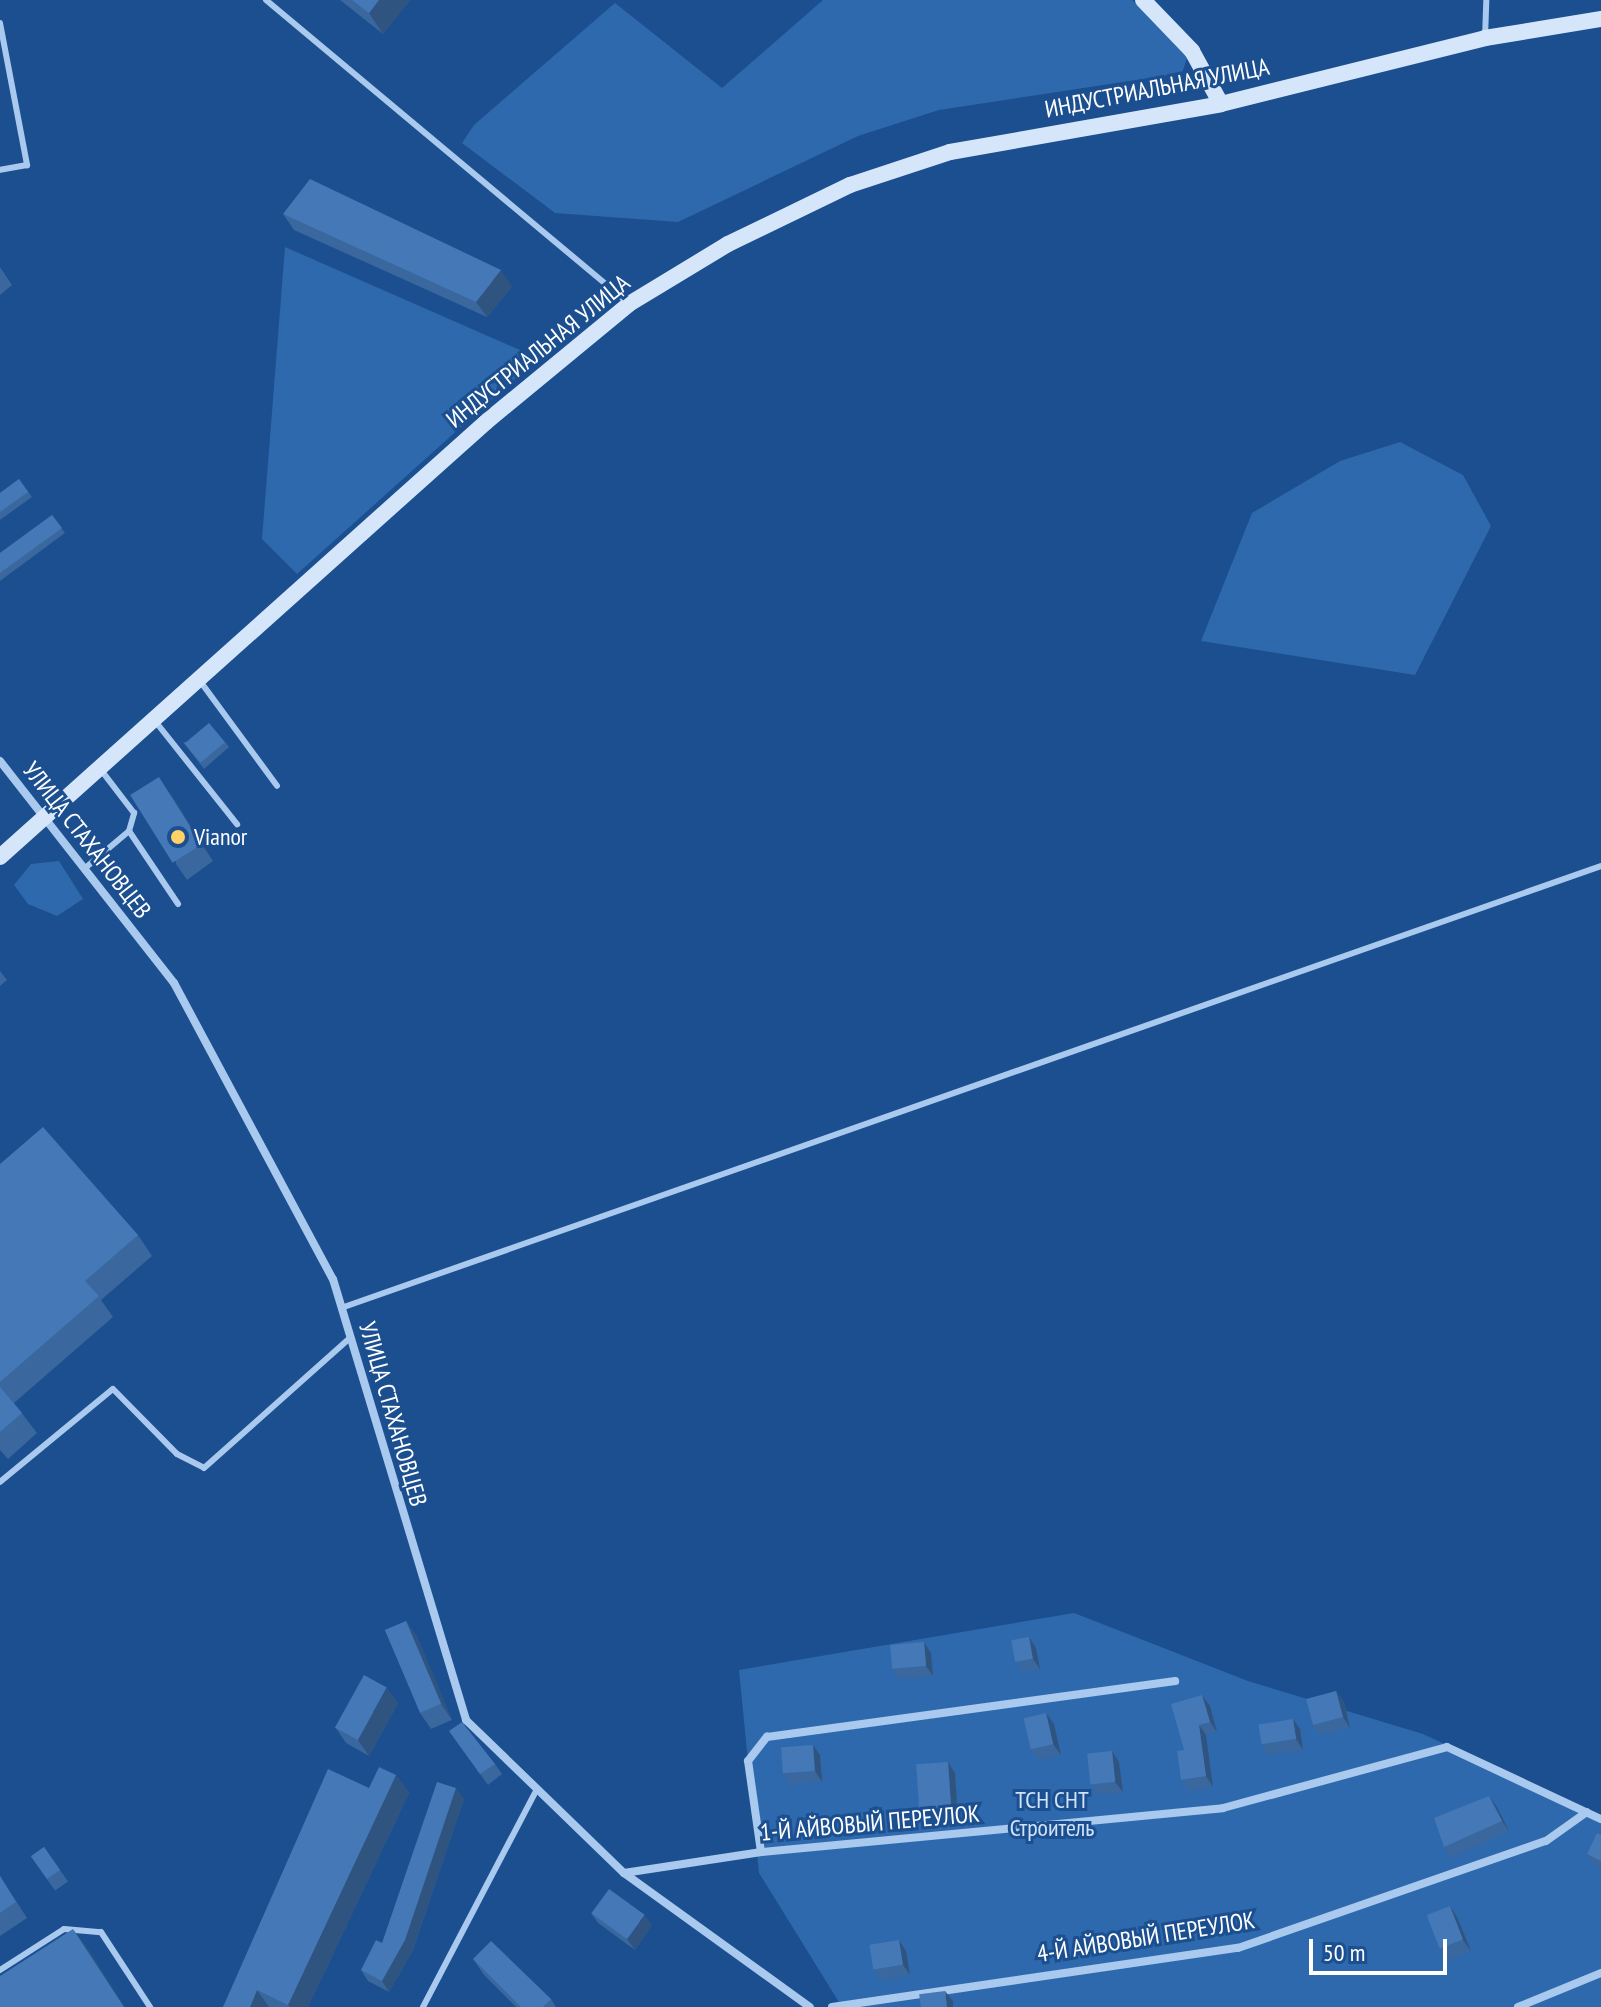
<!DOCTYPE html>
<meta charset="utf-8">
<style>
body{margin:0}
#map{position:relative;width:1601px;height:2007px;overflow:hidden;background:#1b4f8f;font-family:"PT Sans Narrow",sans-serif}
div>[style]{position:absolute}
.green>*{inset:0;background:#2e69ad}
.service>*{height:6px;margin:-3px;padding:0 3px;transform-origin:3px;border-radius:3px;background:#a9c9ee}
.minor>*{height:8px;margin:-4px;padding:0 4px;transform-origin:4px;border-radius:4px;background:#a9c9ee}
.secondary>*{height:16px;margin:-8px;padding:0 8px;transform-origin:8px;border-radius:8px;background:#d6e6fa}
.wall>*{inset:0;background:#3a679d;transform-origin:0 0}
.shaded-wall>*{inset:0;background:#305480}
.building>*{inset:0;background:#4478b7;transform-origin:0 0}
.dots>*{width:22px;height:22px;translate:-50% -50%;box-sizing:border-box;border:4px solid #1b4f8f;border-radius:50%}
span{translate:-50% -50%;white-space:nowrap;text-align:center;line-height:1.15;-webkit-text-stroke:6px #1b4f8f;paint-order:stroke}
.street-label{font-size:24px;color:#fff}
.poi-label{font-size:24px;color:#fff}
.left{translate:0 -50%;text-align:left}
.park-label{font-size:24px;color:#cfe3fa}
.scale{position:absolute;left:1309px;top:1939px;width:138px;height:36px;box-sizing:border-box;border:4px solid #fff;border-top:0;padding-left:10px;font-size:24px;line-height:28px;white-space:nowrap;color:#fff;-webkit-text-stroke:6px #1b4f8f;paint-order:stroke}
</style>
<div id="map">
<div class="green">
<div style="clip-path:polygon(823px 0,1132px 0,1188px 55px,1182px 73px,939px 110px,858px 136px,678px 222px,555px 213px,462px 143px,474px 125px,615px 3px,722px 88px)"></div>
<div style="clip-path:polygon(285px 247px,538px 358px,297px 574px,262px 539px)"></div>
<div style="clip-path:polygon(1400px 442px,1463px 475px,1491px 526px,1415px 675px,1201px 641px,1252px 513px,1340px 461px)"></div>
<div style="clip-path:polygon(59px 861px,83px 899px,57px 916px,28px 904px,14px 885px,31px 864px)"></div>
<div style="clip-path:polygon(1074px 1613px,1248px 1681px,1423px 1734px,1601px 1817px,1601px 2007px,842px 2007px,759px 1873px,739px 1670px)"></div>
</div>
<div class="service">
<div style="left:266px;top:0;width:472px;rotate:39.9deg"></div>
<div style="left:0;top:23px;width:145px;rotate:79.2deg"></div>
<div style="left:27px;top:165px;width:27px;rotate:170deg"></div>
<div style="left:1485px;top:38px;width:38px;rotate:-88deg"></div>
<div style="left:200px;top:681px;width:130px;rotate:53.7deg"></div>
<div style="left:155px;top:721px;width:132px;rotate:51.5deg"></div>
<div style="left:129px;top:831px;width:88px;rotate:56.1deg"></div>
<div style="left:84px;top:869px;width:59px;rotate:-40.2deg"></div>
<div style="left:129px;top:831px;width:19px;rotate:-74deg"></div>
<div style="left:134px;top:813px;width:54px;rotate:-127.5deg"></div>
<div style="left:341px;top:1308px;width:1335px;rotate:-19.33deg"></div>
<div style="left:0;top:1482px;width:146px;rotate:-39.5deg"></div>
<div style="left:113px;top:1389px;width:91px;rotate:45.4deg"></div>
<div style="left:177px;top:1454px;width:30px;rotate:27deg"></div>
<div style="left:204px;top:1468px;width:195px;rotate:-41.7deg"></div>
<div style="left:0;top:1970px;width:76px;rotate:-32.6deg"></div>
<div style="left:64px;top:1929px;width:37px;rotate:5deg"></div>
<div style="left:101px;top:1932px;width:90px;rotate:56.8deg"></div>
<div style="left:423px;top:2007px;width:242px;rotate:-62.4deg"></div>
</div>
<div class="minor">
<div style="left:0;top:761px;width:282px;rotate:51.9deg"></div>
<div style="left:174px;top:983px;width:336px;rotate:61.8deg"></div>
<div style="left:333px;top:1279px;width:461px;rotate:73.2deg"></div>
<div style="left:466px;top:1720px;width:220px;rotate:44.1deg"></div>
<div style="left:624px;top:1873px;width:229px;rotate:35.8deg"></div>
<div style="left:761px;top:1852px;width:92px;rotate:-98.1deg"></div>
<div style="left:748px;top:1761px;width:31px;rotate:-52deg"></div>
<div style="left:767px;top:1737px;width:412px;rotate:-7.8deg"></div>
<div style="left:624px;top:1873px;width:139px;rotate:-8.7deg"></div>
<div style="left:761px;top:1852px;width:464px;rotate:-5.4deg"></div>
<div style="left:1223px;top:1808px;width:232px;rotate:-15.2deg"></div>
<div style="left:1447px;top:1747px;width:170px;rotate:25.1deg"></div>
<div style="left:832px;top:2007px;width:410px;rotate:-8.3deg"></div>
<div style="left:1238px;top:1948px;width:326px;rotate:-19.2deg"></div>
<div style="left:1546px;top:1841px;width:50px;rotate:-35.3deg"></div>
<div style="left:1518px;top:2007px;width:90px;rotate:-22.3deg"></div>
</div>
<div class="secondary">
<div style="left:1143px;top:0;width:71px;rotate:46.1deg"></div>
<div style="left:1192px;top:51px;width:60px;rotate:61.3deg"></div>
<div style="left:0;top:857px;width:652px;rotate:-41.83deg"></div>
<div style="left:486px;top:422px;width:185px;rotate:-39.5deg"></div>
<div style="left:629px;top:304px;width:116px;rotate:-31.2deg"></div>
<div style="left:728px;top:244px;width:136px;rotate:-25.8deg"></div>
<div style="left:850px;top:185px;width:105px;rotate:-18.3deg"></div>
<div style="left:950px;top:152px;width:275px;rotate:-10deg"></div>
<div style="left:1221px;top:104px;width:272px;rotate:-14deg"></div>
<div style="left:1485px;top:38px;width:118px;rotate:-9.3deg"></div>
</div>
<div class="wall">
<div style="clip-path:polygon(340px 0,410px 0,383px 34px)"></div>
<div style="clip-path:polygon(283px 214px,512px 286px,487px 317px,294px 230px)"></div>
<div style="clip-path:polygon(0 267px,12px 285px,0 295px)"></div>
<div style="clip-path:polygon(19px 479px,32px 497px,0 520px,0 493px)"></div>
<div style="clip-path:polygon(52px 515px,65px 533px,0 581px,0 553px)"></div>
<div style="clip-path:polygon(183px 742px,225px 742px,229px 747px,204px 769px)"></div>
<div style="clip-path:polygon(170px 793px,213px 861px,187px 880px,176px 864px)"></div>
<div style="clip-path:polygon(0 971px,7px 980px,0 986px)"></div>
<div style="clip-path:polygon(0 1164px,138px 1235px,152px 1256px,101px 1300px,113px 1317px,14px 1403px,37px 1433px,8px 1459px,0 1450px)"></div>
<div style="clip-path:polygon(406px 1621px,417px 1637px,452px 1720px,431px 1729px,420px 1713px)"></div>
<div style="clip-path:polygon(1036px 1648px,1040px 1669px,1023px 1672px,1015px 1662px)"></div>
<div style="clip-path:polygon(931px 1653px,933px 1676px,900px 1679px,892px 1668px)"></div>
<div style="clip-path:polygon(1336px 1691px,1344px 1702px,1350px 1728px,1320px 1735px,1312px 1725px)"></div>
<div style="clip-path:polygon(1202px 1695px,1210px 1706px,1217px 1732px,1206px 1735px,1213px 1787px,1189px 1791px,1181px 1780px,1184px 1750px)"></div>
<div style="clip-path:polygon(398px 1703px,369px 1756px,346px 1743px,335px 1727px)"></div>
<div style="clip-path:polygon(1293px 1719px,1300px 1729px,1303px 1750px,1269px 1755px,1261px 1744px)"></div>
<div style="clip-path:polygon(1054px 1724px,1061px 1755px,1039px 1760px,1031px 1749px)"></div>
<div style="clip-path:polygon(449px 1731px,495px 1764px,502px 1774px,488px 1785px)"></div>
<div style="clip-path:polygon(1112px 1751px,1119px 1762px,1123px 1792px,1098px 1795px,1091px 1785px)"></div>
<div style="clip-path:polygon(820px 1755px,822px 1782px,790px 1784px,782px 1773px)"></div>
<div style="clip-path:polygon(948px 1762px,955px 1773px,958px 1819px,926px 1821px,918px 1810px)"></div>
<div style="clip-path:polygon(396px 1775px,409px 1793px,308px 2007px,223px 2007px,369px 1788px)"></div>
<div style="clip-path:polygon(464px 1799px,413px 1950px,389px 1992px,368px 1981px,361px 1970px,382px 1943px)"></div>
<div style="clip-path:polygon(1497px 1807px,1509px 1831px,1451px 1858px,1444px 1847px)"></div>
<div style="clip-path:polygon(1601px 1835px,1601px 1868px,1594px 1865px,1587px 1854px)"></div>
<div style="left:44px;top:1847px;width:42px;height:16px;rotate:55deg"></div>
<div style="clip-path:polygon(0 1876px,27px 1918px,0 1936px)"></div>
<div style="clip-path:polygon(1450px 1906px,1457px 1917px,1471px 1951px,1449px 1960px,1441px 1949px)"></div>
<div style="clip-path:polygon(591px 1913px,652px 1925px,635px 1950px,598px 1923px)"></div>
<div style="clip-path:polygon(899px 1940px,906px 1951px,910px 1975px,881px 1980px,873px 1969px)"></div>
<div style="clip-path:polygon(473px 1959px,551px 1999px,556px 2007px,516px 2007px,484px 1975px)"></div>
</div>
<div class="shaded-wall">
<div style="clip-path:polygon(379px 0,410px 0,383px 34px,369px 13px)"></div>
<div style="clip-path:polygon(501px 270px,512px 286px,487px 317px,476px 302px)"></div>
<div style="clip-path:polygon(159px 777px,170px 793px,213px 861px,202px 845px)"></div>
<div style="clip-path:polygon(406px 1621px,417px 1637px,452px 1720px,441px 1704px)"></div>
<div style="clip-path:polygon(1029px 1637px,1036px 1648px,1040px 1669px,1033px 1659px)"></div>
<div style="clip-path:polygon(924px 1642px,931px 1653px,933px 1676px,926px 1666px)"></div>
<div style="clip-path:polygon(387px 1688px,398px 1703px,369px 1756px,358px 1740px)"></div>
<div style="clip-path:polygon(1336px 1691px,1344px 1702px,1350px 1728px,1343px 1717px)"></div>
<div style="clip-path:polygon(1202px 1695px,1210px 1706px,1217px 1732px,1210px 1722px)"></div>
<div style="clip-path:polygon(1046px 1713px,1054px 1724px,1061px 1755px,1053px 1744px)"></div>
<div style="clip-path:polygon(1293px 1719px,1300px 1729px,1303px 1750px,1296px 1739px)"></div>
<div style="clip-path:polygon(1199px 1725px,1206px 1735px,1213px 1787px,1206px 1776px)"></div>
<div style="clip-path:polygon(813px 1745px,820px 1755px,822px 1782px,815px 1771px)"></div>
<div style="clip-path:polygon(1112px 1751px,1119px 1762px,1123px 1792px,1115px 1782px)"></div>
<div style="clip-path:polygon(948px 1762px,955px 1773px,958px 1819px,951px 1808px)"></div>
<div style="clip-path:polygon(396px 1775px,409px 1793px,308px 2007px,290px 2007px,288px 2005px)"></div>
<div style="clip-path:polygon(456px 1788px,464px 1799px,413px 1950px,389px 1992px,382px 1981px)"></div>
<div style="clip-path:polygon(1489px 1796px,1497px 1807px,1509px 1831px,1502px 1821px)"></div>
<div style="clip-path:polygon(1450px 1906px,1457px 1917px,1471px 1951px,1463px 1940px)"></div>
<div style="clip-path:polygon(645px 1915px,652px 1925px,635px 1950px,627px 1939px)"></div>
<div style="clip-path:polygon(73px 1929px,88px 1949px,125px 2007px,124px 2007px)"></div>
<div style="clip-path:polygon(899px 1940px,906px 1951px,910px 1975px,903px 1965px)"></div>
<div style="clip-path:polygon(257px 1990px,269px 2007px,250px 2007px)"></div>
<div style="clip-path:polygon(945px 1991px,953px 2001px,953px 2007px,947px 2007px)"></div>
</div>
<div class="building">
<div style="clip-path:polygon(352px 0,379px 0,369px 13px)"></div>
<div style="clip-path:polygon(310px 179px,501px 270px,476px 302px,283px 214px)"></div>
<div style="clip-path:polygon(19px 479px,28px 492px,0 512px,0 493px)"></div>
<div style="clip-path:polygon(52px 515px,62px 528px,0 573px,0 553px)"></div>
<div style="left:209px;top:723px;width:25px;height:32px;rotate:50deg"></div>
<div style="left:159px;top:777px;width:80px;height:34px;rotate:58deg"></div>
<div style="clip-path:polygon(43px 1127px,138px 1235px,85px 1281px,99px 1296px,0 1382px,0 1164px)"></div>
<div style="clip-path:polygon(0 1387px,22px 1413px,0 1432px)"></div>
<div style="left:406px;top:1621px;width:90px;height:23px;rotate:67deg"></div>
<div style="left:1029px;top:1637px;width:22px;height:18px;rotate:80deg"></div>
<div style="left:924px;top:1642px;width:24px;height:34px;rotate:85deg"></div>
<div style="left:364px;top:1675px;width:26px;height:60px;rotate:29deg"></div>
<div style="left:1336px;top:1691px;width:27px;height:31px;rotate:75deg"></div>
<div style="clip-path:polygon(1202px 1695px,1210px 1722px,1199px 1725px,1206px 1776px,1181px 1780px,1177px 1751px,1184px 1750px,1171px 1704px)"></div>
<div style="left:1046px;top:1713px;width:32px;height:23px;rotate:77deg"></div>
<div style="left:1293px;top:1719px;width:20px;height:35px;rotate:81deg"></div>
<div style="clip-path:polygon(462px 1722px,495px 1764px,480px 1774px,449px 1731px)"></div>
<div style="left:813px;top:1745px;width:26px;height:32px;rotate:86deg"></div>
<div style="left:1112px;top:1751px;width:31px;height:25px;rotate:84deg"></div>
<div style="left:948px;top:1762px;width:46px;height:32px;rotate:86deg"></div>
<div style="clip-path:polygon(379px 1767px,396px 1775px,288px 2005px,257px 1990px,250px 2007px,223px 2007px,328px 1769px,369px 1788px)"></div>
<div style="clip-path:polygon(437px 1782px,456px 1788px,405px 1940px,382px 1981px,361px 1970px,376px 1940px,382px 1943px)"></div>
<div style="clip-path:polygon(1489px 1796px,1502px 1821px,1444px 1847px,1434px 1818px)"></div>
<div style="clip-path:polygon(1597px 1833px,1601px 1835px,1601px 1861px,1587px 1854px)"></div>
<div style="left:44px;top:1847px;width:28px;height:16px;rotate:55deg"></div>
<div style="clip-path:polygon(0 1876px,16px 1902px,0 1913px)"></div>
<div style="left:609px;top:1889px;width:44px;height:30px;rotate:36deg"></div>
<div style="left:1450px;top:1906px;width:36px;height:25px;rotate:69deg"></div>
<div style="clip-path:polygon(73px 1929px,124px 2007px,0 2007px,0 1976px)"></div>
<div style="left:899px;top:1940px;width:25px;height:30px;rotate:81deg"></div>
<div style="clip-path:polygon(491px 1941px,551px 1999px,543px 2007px,521px 2007px,473px 1959px)"></div>
<div style="left:945px;top:1991px;width:16px;height:26px;rotate:83deg"></div>
</div>
<div class="dots">
<div style="left:178px;top:837px;background:#ffd166"></div>
</div>
<div class="street-label">
<span style="left:1157px;top:88px;rotate:-11deg">ИНДУСТРИАЛЬНАЯ УЛИЦА</span>
<span style="left:538px;top:351px;rotate:-39deg">ИНДУСТРИАЛЬНАЯ УЛИЦА</span>
<span style="left:87px;top:840px;rotate:52deg">УЛИЦА СТАХАНОВЦЕВ</span>
<span style="left:393px;top:1414px;rotate:74deg">УЛИЦА СТАХАНОВЦЕВ</span>
<span style="left:870px;top:1823px;rotate:-5deg">1-Й АЙВОВЫЙ ПЕРЕУЛОК</span>
<span style="left:1146px;top:1937px;rotate:-9deg">4-Й АЙВОВЫЙ ПЕРЕУЛОК</span>
</div>
<div class="poi-label">
<span class="left" style="left:194px;top:837px">Vianor</span>
</div>
<div class="park-label">
<span style="left:1052px;top:1814px">ТСН СНТ<br>Строитель</span>
</div>
<div class="scale">50 m</div>
</div>
